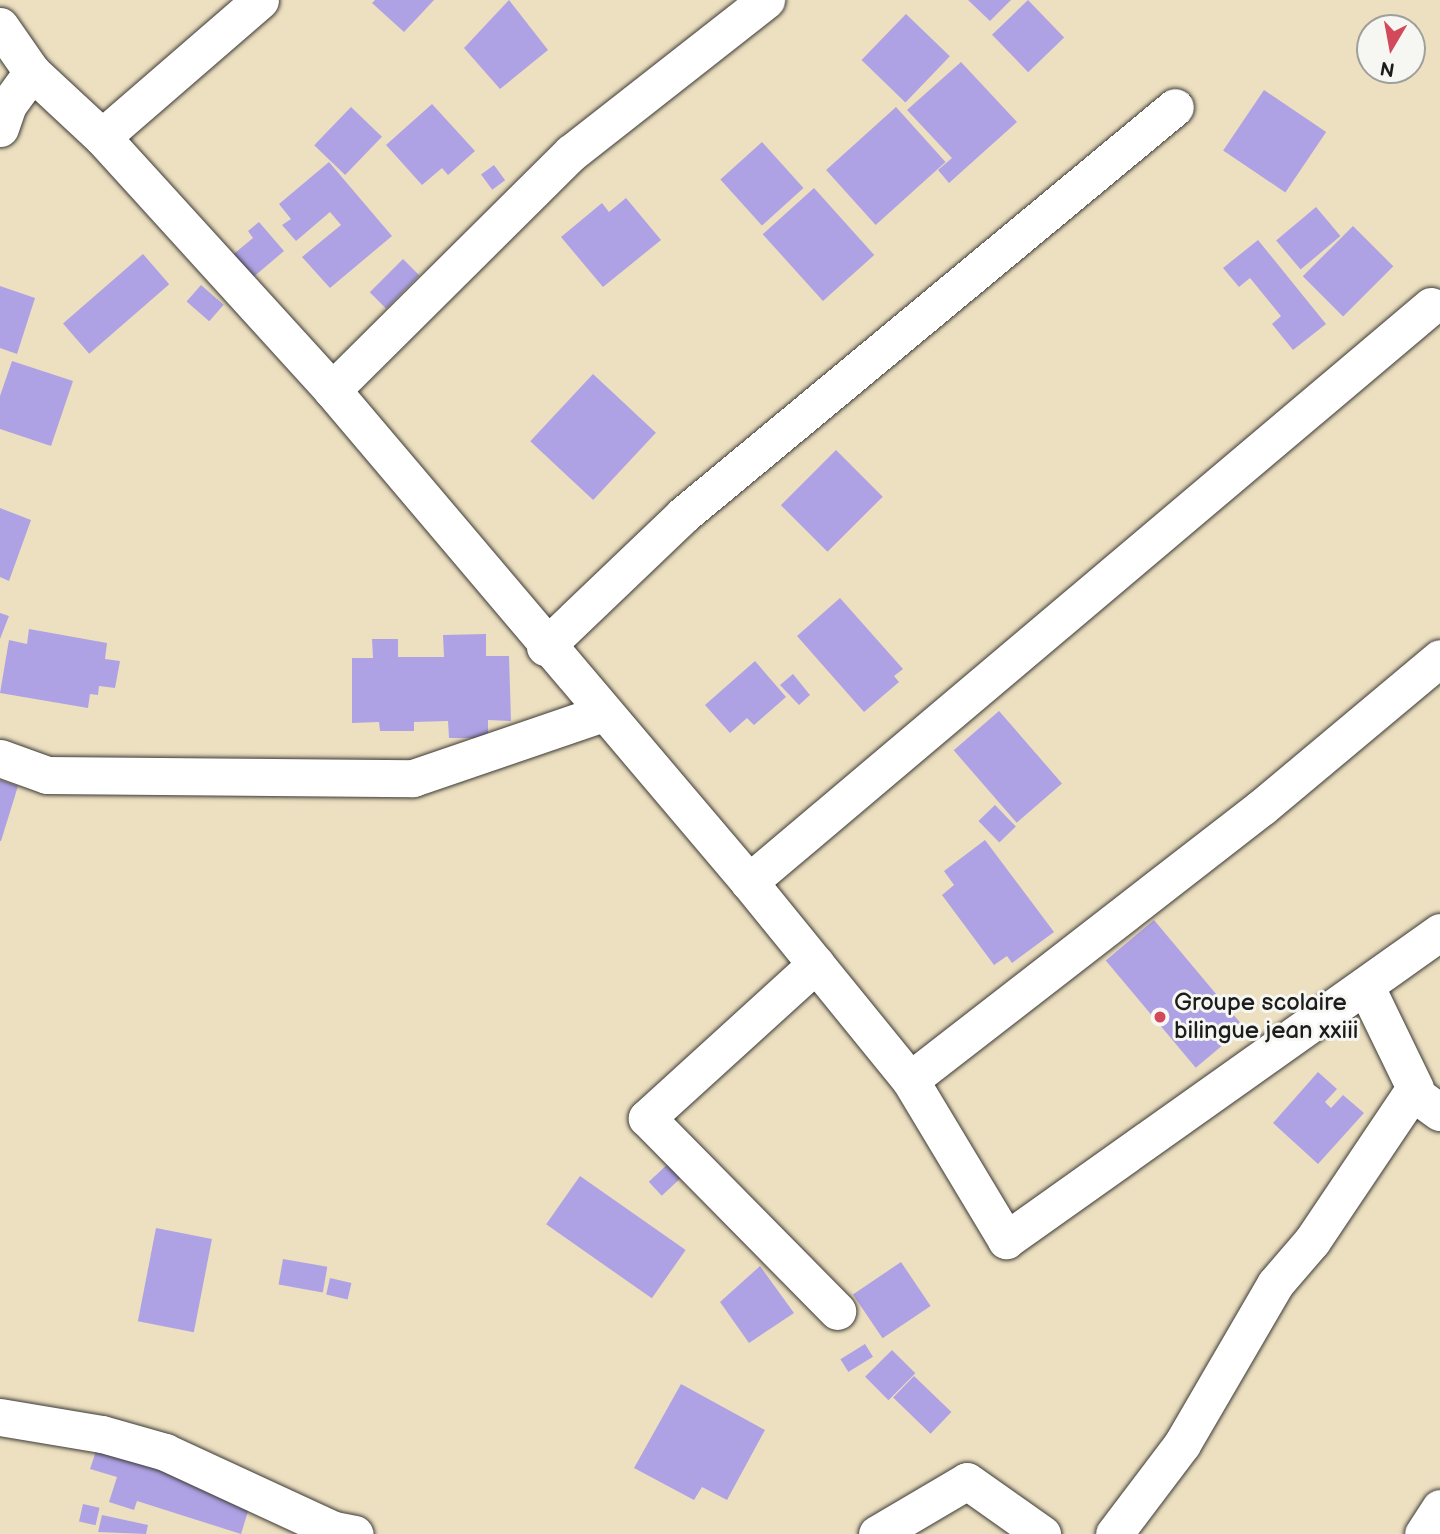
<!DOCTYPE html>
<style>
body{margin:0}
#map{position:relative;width:1440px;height:1534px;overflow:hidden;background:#ede0c1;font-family:"Balsamiq Sans",sans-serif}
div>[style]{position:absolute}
.building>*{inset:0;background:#aea2e4;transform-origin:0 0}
.roads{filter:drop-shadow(0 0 2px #3b3935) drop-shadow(0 0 2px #3b3935)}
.minor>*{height:37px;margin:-18.5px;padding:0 18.5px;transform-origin:18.5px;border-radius:18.5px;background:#fff}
.dots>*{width:19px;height:19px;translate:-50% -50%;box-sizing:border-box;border:4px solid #f6f6f2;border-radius:50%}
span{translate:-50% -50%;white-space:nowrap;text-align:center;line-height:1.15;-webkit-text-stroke:6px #f6f6f2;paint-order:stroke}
.poi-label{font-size:24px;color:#1c1c1c}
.left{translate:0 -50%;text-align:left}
.north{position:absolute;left:1356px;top:14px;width:70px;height:70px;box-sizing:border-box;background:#f6f6f2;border:2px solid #9f9f9c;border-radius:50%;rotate:190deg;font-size:19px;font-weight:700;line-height:28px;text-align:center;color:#1c1c1c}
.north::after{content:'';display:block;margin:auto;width:24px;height:32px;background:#d1495b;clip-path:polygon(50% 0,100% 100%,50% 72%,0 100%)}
</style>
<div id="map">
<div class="building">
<div style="clip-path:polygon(375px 0,434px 0,404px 32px,372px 3px)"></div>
<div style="clip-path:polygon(509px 0,548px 50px,500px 89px,464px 48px)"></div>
<div style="clip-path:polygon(968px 0,1011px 0,990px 21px)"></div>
<div style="left:1028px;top:0;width:52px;height:50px;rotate:46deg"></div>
<div style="left:906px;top:14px;width:61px;height:64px;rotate:44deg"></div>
<div style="clip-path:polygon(961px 62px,1017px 122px,949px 183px,938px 170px,952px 158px,907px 110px)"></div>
<div style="left:1264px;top:90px;width:75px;height:73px;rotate:34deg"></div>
<div style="clip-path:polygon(432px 104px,475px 151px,448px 175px,442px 168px,422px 185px,386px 145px)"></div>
<div style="left:351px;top:107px;width:43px;height:53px;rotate:44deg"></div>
<div style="left:896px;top:107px;width:74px;height:94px;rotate:48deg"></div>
<div style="left:762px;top:142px;width:62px;height:56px;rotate:48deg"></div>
<div style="clip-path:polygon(329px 162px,392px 236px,330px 288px,302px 257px,341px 225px,330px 212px,296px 241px,282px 225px,291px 219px,279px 204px)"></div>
<div style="left:494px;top:165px;width:19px;height:16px;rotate:54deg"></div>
<div style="left:814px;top:188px;width:90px;height:69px;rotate:48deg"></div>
<div style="clip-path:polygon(626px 198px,661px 240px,603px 287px,561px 237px,602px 203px,609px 212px)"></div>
<div style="left:1316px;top:207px;width:38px;height:52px;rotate:50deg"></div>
<div style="clip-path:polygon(259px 222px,284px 251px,251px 279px,230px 257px,253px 238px,248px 231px)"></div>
<div style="left:1353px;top:226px;width:57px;height:71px;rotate:45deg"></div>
<div style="clip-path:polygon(1258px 240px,1326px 324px,1293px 350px,1272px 324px,1281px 316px,1250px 278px,1239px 287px,1223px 268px)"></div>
<div style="left:143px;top:254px;width:40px;height:106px;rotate:49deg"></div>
<div style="left:403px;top:259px;width:23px;height:47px;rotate:45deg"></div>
<div style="left:201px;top:285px;width:30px;height:22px;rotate:41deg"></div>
<div style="clip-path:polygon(0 286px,35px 298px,17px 354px,0 348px)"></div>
<div style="clip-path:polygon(12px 361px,73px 381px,51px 446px,0 429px,0 396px)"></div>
<div style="left:593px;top:374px;width:86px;height:92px;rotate:43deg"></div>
<div style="left:836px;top:450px;width:66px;height:78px;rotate:45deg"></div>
<div style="clip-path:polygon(0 508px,31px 520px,9px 581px,0 577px)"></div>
<div style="clip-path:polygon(840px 598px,903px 669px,894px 676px,899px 682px,864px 712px,797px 636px)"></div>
<div style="clip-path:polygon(0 613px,9px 616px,0 639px)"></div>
<div style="clip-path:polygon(29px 629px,107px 643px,105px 659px,120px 661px,115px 688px,99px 686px,98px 695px,90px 694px,88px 708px,0 693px,9px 640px,27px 644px)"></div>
<div style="clip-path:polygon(486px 634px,486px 656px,509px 656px,511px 721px,488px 720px,488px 738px,449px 738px,448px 721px,414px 722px,414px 731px,380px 731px,379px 722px,352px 723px,352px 658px,373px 658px,372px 639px,398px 639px,398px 657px,444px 657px,443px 635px)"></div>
<div style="clip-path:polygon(755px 661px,786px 697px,754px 725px,747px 718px,730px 733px,705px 705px)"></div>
<div style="clip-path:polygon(793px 674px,810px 695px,799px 705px,780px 685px)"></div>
<div style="left:999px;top:711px;width:96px;height:60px;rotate:49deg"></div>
<div style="clip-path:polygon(0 780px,18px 786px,1px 841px,0 841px)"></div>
<div style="left:995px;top:805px;width:30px;height:23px;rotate:46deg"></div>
<div style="clip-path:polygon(985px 840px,1054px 932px,1012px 963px,1007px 956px,994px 965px,942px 895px,954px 885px,944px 871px)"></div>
<div style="left:1154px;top:920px;width:140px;height:63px;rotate:50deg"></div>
<div style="clip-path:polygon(1318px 1072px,1337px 1089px,1325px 1102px,1331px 1108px,1343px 1095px,1364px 1113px,1318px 1164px,1273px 1123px)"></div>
<div style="left:670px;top:1162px;width:19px;height:29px;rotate:47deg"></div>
<div style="left:580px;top:1176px;width:129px;height:59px;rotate:35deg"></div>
<div style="left:156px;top:1228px;width:57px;height:95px;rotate:11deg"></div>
<div style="left:283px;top:1259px;width:45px;height:26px;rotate:10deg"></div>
<div style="left:901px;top:1262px;width:53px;height:58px;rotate:56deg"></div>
<div style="clip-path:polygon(760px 1266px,794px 1313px,749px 1343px,720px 1302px)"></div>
<div style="left:330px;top:1278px;width:22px;height:17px;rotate:13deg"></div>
<div style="left:865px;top:1344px;width:15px;height:29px;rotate:58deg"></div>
<div style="left:892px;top:1350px;width:33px;height:38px;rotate:45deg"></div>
<div style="left:914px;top:1376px;width:52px;height:30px;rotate:44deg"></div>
<div style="clip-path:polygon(681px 1384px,765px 1430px,727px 1500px,702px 1487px,694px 1500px,634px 1468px)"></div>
<div style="clip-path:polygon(99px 1442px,254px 1492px,241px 1534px,137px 1501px,134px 1510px,109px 1502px,117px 1477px,90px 1469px)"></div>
<div style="left:83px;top:1504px;width:17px;height:18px;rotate:13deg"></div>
<div style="clip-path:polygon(102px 1515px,148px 1525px,146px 1534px,98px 1532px)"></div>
</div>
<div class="roads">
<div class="minor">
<div style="left:0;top:26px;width:56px;rotate:55.2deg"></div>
<div style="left:32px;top:72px;width:96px;rotate:42.9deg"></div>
<div style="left:102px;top:137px;width:342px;rotate:47.7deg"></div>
<div style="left:332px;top:390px;width:645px;rotate:49.72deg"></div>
<div style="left:0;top:128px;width:24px;rotate:-71deg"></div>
<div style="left:8px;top:105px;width:41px;rotate:-54deg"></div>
<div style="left:102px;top:137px;width:209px;rotate:-40.9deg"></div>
<div style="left:1431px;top:306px;width:893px;rotate:139.82deg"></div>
<div style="left:749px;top:882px;width:255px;rotate:50.9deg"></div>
<div style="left:910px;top:1080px;width:187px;rotate:59deg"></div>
<div style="left:1006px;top:1240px;width:532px;rotate:-35.36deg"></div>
<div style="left:332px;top:390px;width:337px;rotate:-44.8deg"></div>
<div style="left:571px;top:153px;width:248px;rotate:-38.1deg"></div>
<div style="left:545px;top:647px;width:191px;rotate:-43.7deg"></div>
<div style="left:683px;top:515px;width:639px;rotate:-39.67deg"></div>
<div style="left:0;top:758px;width:50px;rotate:19.9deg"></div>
<div style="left:47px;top:775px;width:366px;rotate:0.5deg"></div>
<div style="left:413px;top:778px;width:201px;rotate:-18.9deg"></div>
<div style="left:816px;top:964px;width:229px;rotate:137.7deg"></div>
<div style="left:647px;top:1118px;width:271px;rotate:45.4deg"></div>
<div style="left:910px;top:1080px;width:445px;rotate:-37.8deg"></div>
<div style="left:1262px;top:807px;width:232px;rotate:-39.9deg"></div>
<div style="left:1412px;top:1092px;width:34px;rotate:36deg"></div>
<div style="left:0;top:1417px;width:103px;rotate:9.5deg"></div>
<div style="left:102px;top:1434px;width:66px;rotate:15.9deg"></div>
<div style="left:165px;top:1452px;width:186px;rotate:24.8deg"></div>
<div style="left:334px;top:1530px;width:21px;rotate:11deg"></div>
<div style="left:877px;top:1534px;width:104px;rotate:-30.5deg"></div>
<div style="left:967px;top:1481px;width:92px;rotate:35.2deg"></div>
<div style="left:1114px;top:1534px;width:113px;rotate:-52.9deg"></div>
<div style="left:1182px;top:1444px;width:185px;rotate:-59.8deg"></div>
<div style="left:1275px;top:1284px;width:57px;rotate:-49.3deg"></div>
<div style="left:1312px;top:1241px;width:184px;rotate:-56.1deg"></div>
<div style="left:1415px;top:1088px;width:114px;rotate:-115.9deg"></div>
<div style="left:1423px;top:1534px;width:31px;rotate:-57deg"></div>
</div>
</div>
<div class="dots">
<div style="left:1160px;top:1017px;background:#d1495b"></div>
</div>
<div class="poi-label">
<span class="left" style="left:1174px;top:1017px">Groupe scolaire<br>bilingue jean xxiii</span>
</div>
<div class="north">N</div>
</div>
